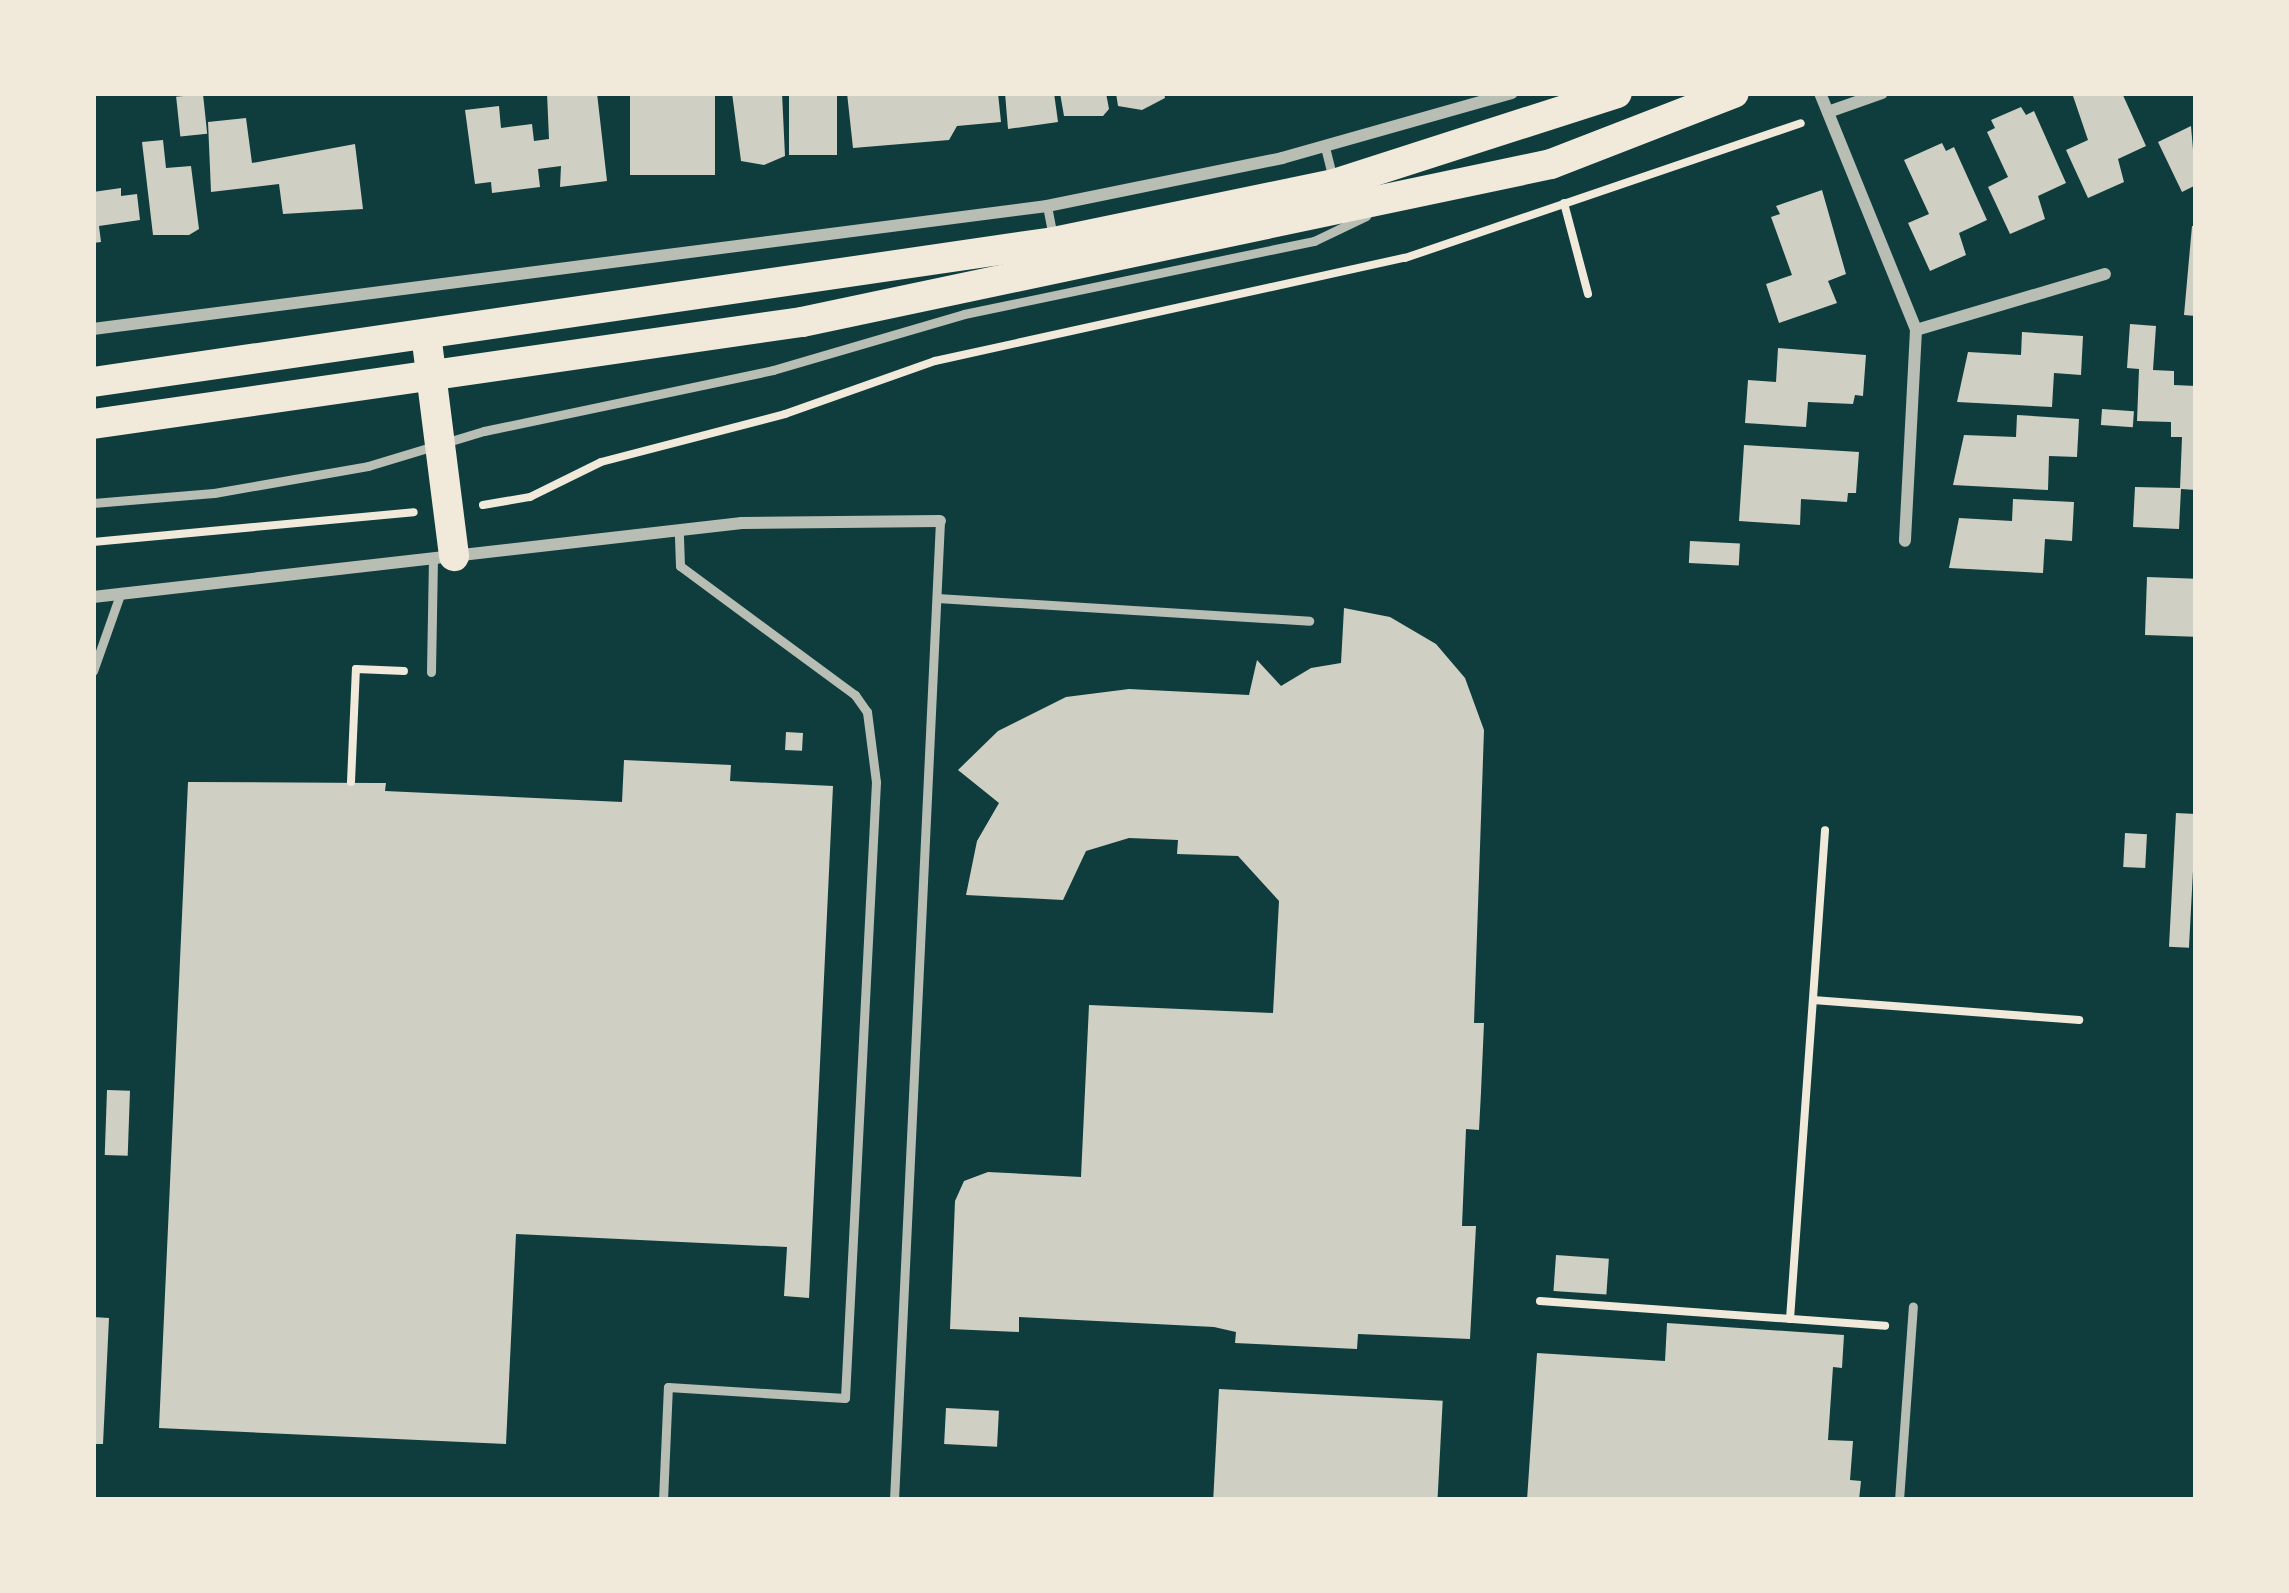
<!DOCTYPE html>
<style>
body{margin:0}
#map{position:relative;width:2289px;height:1593px;overflow:hidden;background:#0f3d3e;font-family:Lato,sans-serif}
div>[style]{position:absolute}
.building>*{inset:0;background:#cfcfc3;transform-origin:0 0}
.path>*{height:8px;margin:-4px;padding:0 4px;transform-origin:4px;border-radius:4px;background:#f1e9da}
.service>*{height:9px;margin:-4.5px;padding:0 4.5px;transform-origin:4.5px;border-radius:4.5px;background:#b8beb3}
.minor>*{height:12px;margin:-6px;padding:0 6px;transform-origin:6px;border-radius:6px;background:#b8beb3}
.primary>*{height:30px;margin:-15px;padding:0 15px;transform-origin:15px;border-radius:15px;background:#f1e9da}
span{translate:-50% -50%;white-space:nowrap;text-align:center;line-height:1.15;-webkit-text-stroke:10px #f1e9da;paint-order:stroke}
.frame{position:absolute;inset:0;border:96px solid #f1e9da;pointer-events:none}
</style>
<div id="map">
<div class="building">
<div style="clip-path:polygon(547px 93px,597px 93px,607px 181px,560px 187px,561px 166px,538px 169px,540px 187px,492px 193px,491px 182px,475px 184px,465px 110px,499px 106px,501px 128px,532px 124px,534px 141px,549px 139px)"></div>
<div style="left:630px;top:93px;width:85px;height:82px"></div>
<div style="clip-path:polygon(732px 93px,782px 93px,785px 156px,764px 165px,741px 161px)"></div>
<div style="left:789px;top:93px;width:48px;height:62px"></div>
<div style="clip-path:polygon(847px 93px,998px 93px,1001px 122px,957px 126px,949px 140px,853px 148px)"></div>
<div style="clip-path:polygon(1005px 93px,1054px 93px,1058px 122px,1008px 129px)"></div>
<div style="clip-path:polygon(1060px 93px,1106px 93px,1109px 109px,1103px 116px,1064px 116px)"></div>
<div style="clip-path:polygon(1116px 93px,1164px 93px,1165px 98px,1142px 110px,1118px 106px)"></div>
<div style="clip-path:polygon(2072px 93px,2122px 93px,2146px 146px,2118px 159px,2124px 182px,2088px 198px,2066px 150px,2088px 140px)"></div>
<div style="left:203px;top:94px;width:40px;height:27px;rotate:84deg"></div>
<div style="clip-path:polygon(2021px 107px,2026px 115px,2034px 111px,2066px 183px,2038px 196px,2045px 219px,2010px 234px,1988px 187px,2008px 177px,1987px 132px,1995px 128px,1991px 120px)"></div>
<div style="clip-path:polygon(246px 118px,252px 163px,355px 144px,363px 209px,283px 214px,279px 184px,211px 192px,208px 122px)"></div>
<div style="clip-path:polygon(2191px 126px,2196px 185px,2182px 192px,2158px 142px)"></div>
<div style="clip-path:polygon(163px 140px,166px 168px,191px 166px,199px 229px,189px 235px,153px 235px,142px 142px)"></div>
<div style="clip-path:polygon(1942px 143px,1946px 151px,1954px 147px,1987px 220px,1959px 233px,1966px 255px,1930px 271px,1908px 223px,1929px 214px,1904px 160px)"></div>
<div style="clip-path:polygon(121px 188px,121px 196px,137px 194px,140px 220px,99px 226px,101px 242px,93px 243px,93px 192px)"></div>
<div style="clip-path:polygon(1822px 190px,1846px 274px,1828px 281px,1837px 303px,1779px 323px,1766px 284px,1792px 275px,1771px 217px,1780px 214px,1776px 206px)"></div>
<div style="clip-path:polygon(2192px 226px,2196px 226px,2196px 316px,2184px 315px)"></div>
<div style="clip-path:polygon(2130px 324px,2156px 326px,2153px 370px,2174px 371px,2174px 385px,2196px 386px,2196px 490px,2181px 489px,2179px 529px,2133px 527px,2135px 487px,2180px 488px,2182px 437px,2171px 437px,2171px 422px,2137px 421px,2139px 369px,2127px 368px)"></div>
<div style="clip-path:polygon(2022px 332px,2083px 336px,2081px 375px,2054px 373px,2052px 407px,1957px 402px,1968px 352px,2021px 355px)"></div>
<div style="clip-path:polygon(1778px 348px,1866px 355px,1863px 396px,1855px 395px,1853px 404px,1808px 402px,1806px 427px,1745px 423px,1748px 380px,1776px 382px)"></div>
<div style="left:2102px;top:409px;width:32px;height:16px;rotate:4deg"></div>
<div style="clip-path:polygon(2017px 415px,2079px 419px,2077px 457px,2049px 456px,2048px 490px,1953px 485px,1964px 435px,2016px 437px)"></div>
<div style="clip-path:polygon(1744px 445px,1859px 452px,1856px 493px,1848px 493px,1847px 502px,1801px 499px,1800px 525px,1739px 521px)"></div>
<div style="clip-path:polygon(2013px 499px,2074px 502px,2072px 541px,2045px 539px,2043px 573px,1949px 568px,1959px 518px,2012px 521px)"></div>
<div style="left:1690px;top:541px;width:50px;height:22px;rotate:3deg"></div>
<div style="left:2147px;top:577px;width:49px;height:58px;rotate:2deg"></div>
<div style="clip-path:polygon(1344px 608px,1390px 617px,1436px 644px,1465px 678px,1484px 730px,1474px 1023px,1484px 1023px,1481px 1092px,1479px 1130px,1466px 1129px,1462px 1226px,1476px 1226px,1470px 1339px,1358px 1334px,1357px 1349px,1235px 1343px,1236px 1332px,1214px 1327px,1019px 1317px,1019px 1332px,950px 1329px,955px 1201px,964px 1181px,988px 1172px,1081px 1177px,1089px 1005px,1273px 1013px,1279px 901px,1238px 856px,1177px 854px,1178px 840px,1129px 838px,1086px 851px,1063px 900px,966px 895px,977px 841px,999px 803px,958px 770px,998px 731px,1066px 697px,1129px 689px,1249px 695px,1257px 660px,1281px 686px,1311px 668px,1341px 663px)"></div>
<div style="left:786px;top:732px;width:17px;height:18px;rotate:3deg"></div>
<div style="clip-path:polygon(624px 760px,731px 765px,730px 781px,833px 786px,809px 1298px,784px 1296px,787px 1247px,516px 1234px,506px 1444px,159px 1428px,188px 782px,374px 783px,386px 783px,385px 791px,622px 802px)"></div>
<div style="left:2176px;top:813px;width:20px;height:134px;rotate:3deg"></div>
<div style="left:2125px;top:833px;width:22px;height:34px;rotate:3deg"></div>
<div style="left:107px;top:1090px;width:23px;height:65px;rotate:2deg"></div>
<div style="left:1556px;top:1255px;width:53px;height:36px;rotate:4deg"></div>
<div style="clip-path:polygon(93px 1317px,109px 1318px,103px 1444px,93px 1444px)"></div>
<div style="clip-path:polygon(1667px 1323px,1844px 1335px,1842px 1368px,1833px 1367px,1828px 1440px,1853px 1441px,1850px 1480px,1861px 1481px,1859px 1500px,1527px 1500px,1537px 1353px,1665px 1361px)"></div>
<div style="left:1219px;top:1389px;width:224px;height:111px;rotate:3deg"></div>
<div style="left:946px;top:1408px;width:53px;height:36px;rotate:3deg"></div>
</div>
<div class="path">
<div style="left:1564px;top:203px;width:94px;rotate:75.2deg"></div>
<div style="left:483px;top:505px;width:48px;rotate:-9.7deg"></div>
<div style="left:530px;top:497px;width:79px;rotate:-26.2deg"></div>
<div style="left:601px;top:462px;width:190px;rotate:-14.6deg"></div>
<div style="left:785px;top:414px;width:159px;rotate:-19.5deg"></div>
<div style="left:935px;top:361px;width:481px;rotate:-12.4deg"></div>
<div style="left:1405px;top:258px;width:418px;rotate:-18.8deg"></div>
<div style="left:93px;top:542px;width:322px;rotate:-5.3deg"></div>
<div style="left:351px;top:782px;width:113px;rotate:-87.5deg"></div>
<div style="left:356px;top:669px;width:48px;rotate:2.4deg"></div>
<div style="left:1813px;top:1000px;width:267px;rotate:4.3deg"></div>
<div style="left:1540px;top:1301px;width:346px;rotate:4.1deg"></div>
<div style="left:1790px;top:1319px;width:490px;rotate:-85.9deg"></div>
</div>
<div class="service">
<div style="left:1325px;top:147px;width:34px;rotate:76deg"></div>
<div style="left:1047px;top:206px;width:31px;rotate:79deg"></div>
<div style="left:93px;top:503px;width:121px;rotate:-4.7deg"></div>
<div style="left:214px;top:493px;width:156px;rotate:-9.9deg"></div>
<div style="left:368px;top:466px;width:121px;rotate:-16.8deg"></div>
<div style="left:484px;top:431px;width:295px;rotate:-11.9deg"></div>
<div style="left:773px;top:370px;width:199px;rotate:-16.3deg"></div>
<div style="left:964px;top:314px;width:358px;rotate:-11.8deg"></div>
<div style="left:1314px;top:241px;width:58px;rotate:-25.7deg"></div>
<div style="left:937px;top:598px;width:373px;rotate:3.5deg"></div>
<div style="left:93px;top:671px;width:84px;rotate:-70.5deg"></div>
<div style="left:431px;top:672px;width:114px;rotate:-89deg"></div>
<div style="left:663px;top:1500px;width:113px;rotate:-87.5deg"></div>
<div style="left:668px;top:1387px;width:177px;rotate:3.6deg"></div>
<div style="left:845px;top:1398px;width:617px;rotate:-87.12deg"></div>
<div style="left:876px;top:782px;width:71px;rotate:-97.3deg"></div>
<div style="left:867px;top:712px;width:21px;rotate:-125deg"></div>
<div style="left:855px;top:695px;width:217px;rotate:-143.6deg"></div>
<div style="left:680px;top:566px;width:36px;rotate:-92deg"></div>
<div style="left:894px;top:1500px;width:980px;rotate:-87.31deg"></div>
<div style="left:1899px;top:1500px;width:194px;rotate:-85.9deg"></div>
</div>
<div class="minor">
<div style="left:1820px;top:93px;width:256px;rotate:67.9deg"></div>
<div style="left:1916px;top:330px;width:211px;rotate:93deg"></div>
<div style="left:1828px;top:112px;width:57px;rotate:-19.4deg"></div>
<div style="left:93px;top:329px;width:962px;rotate:-7.35deg"></div>
<div style="left:1047px;top:206px;width:240px;rotate:-11.5deg"></div>
<div style="left:1282px;top:158px;width:239px;rotate:-15.8deg"></div>
<div style="left:1916px;top:330px;width:197px;rotate:-16.5deg"></div>
<div style="left:93px;top:597px;width:653px;rotate:-6.5deg"></div>
<div style="left:742px;top:523px;width:198px;rotate:-0.6deg"></div>
</div>
<div class="primary">
<div style="left:426px;top:334px;width:224px;rotate:82.8deg"></div>
<div style="left:93px;top:382px;width:971px;rotate:-8.29deg"></div>
<div style="left:1054px;top:242px;width:286px;rotate:-11.7deg"></div>
<div style="left:1334px;top:184px;width:297px;rotate:-17.8deg"></div>
<div style="left:93px;top:424px;width:716px;rotate:-8.19deg"></div>
<div style="left:802px;top:322px;width:765px;rotate:-11.91deg"></div>
<div style="left:1551px;top:164px;width:196px;rotate:-21.2deg"></div>
</div>
<div class="frame"></div>
</div>
